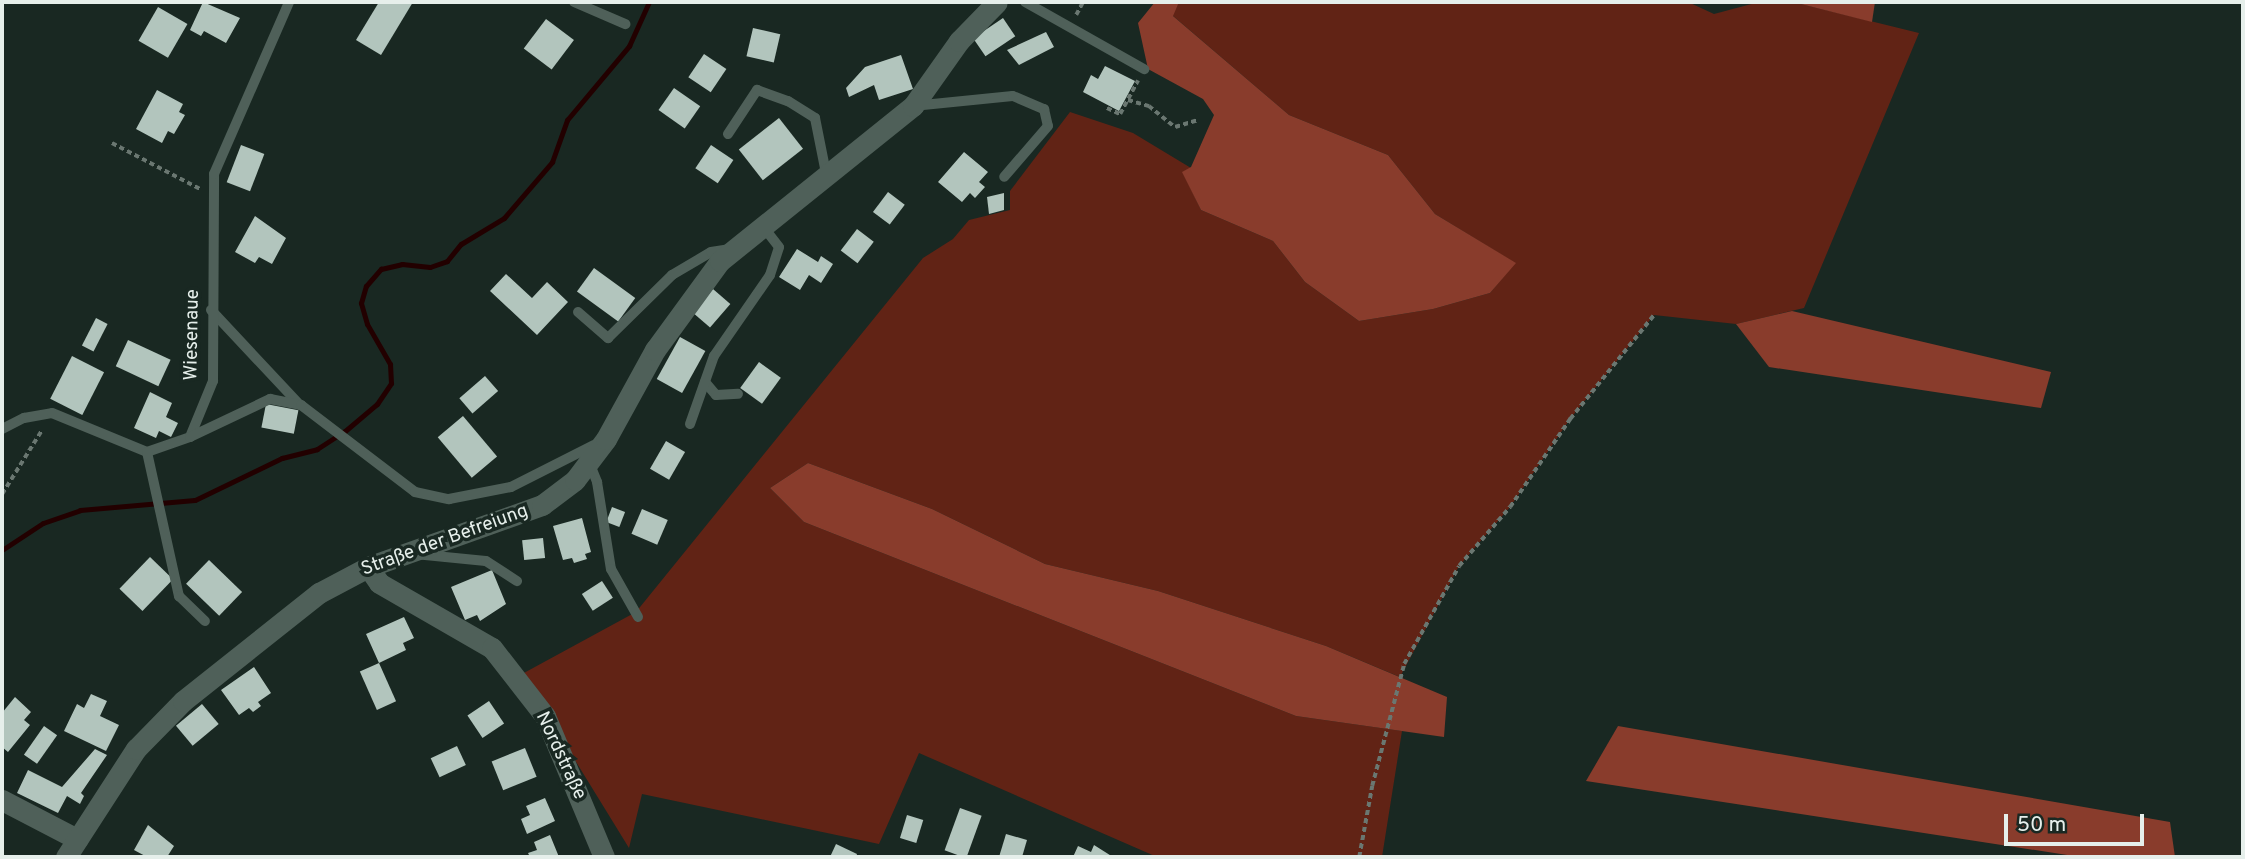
<!DOCTYPE html>
<meta charset="utf-8">
<style>
body{margin:0}
#map{position:relative;width:2245px;height:859px;overflow:hidden;background:#192822;font-family:Overpass,sans-serif}
div>[style]{position:absolute}
.green>*{inset:0;background:#612315}
.forest>*{inset:0;background:#893c2c}
.stream>*{height:5px;margin:-2.5px;padding:0 2.5px;transform-origin:2.5px;border-radius:2.5px;background:#200}
.building>*{inset:0;background:#b2c5bd;transform-origin:0 0}
.path>*{height:3.5px;margin-top:-1.75px;transform-origin:0;background:repeating-linear-gradient(90deg,#6a7771 0 5px,transparent 0 8.5px)}
.service>*{height:10px;margin:-5px;padding:0 5px;transform-origin:5px;border-radius:5px;background:#4f6059}
.minor>*{height:21px;margin:-10.5px;padding:0 10.5px;transform-origin:10.5px;border-radius:10.5px;background:#4f6059}
span{translate:-50% -50%;white-space:nowrap;text-align:center;line-height:1.15;-webkit-text-stroke:7px #192822;paint-order:stroke}
.street-label{font-size:19px;color:#e6efeb}
.frame{position:absolute;inset:0;border:4px solid #e6efeb;pointer-events:none}
.scale{position:absolute;left:2004px;top:814px;width:140px;height:32px;box-sizing:border-box;border:4px solid #e6efeb;border-top:0;padding-left:9px;font-size:21px;line-height:24px;white-space:nowrap;color:#e6efeb;-webkit-text-stroke:5px #192822;paint-order:stroke}
</style>
<div id="map">
<div class="green">
<div style="clip-path:polygon(1179px 2px,1688px 2px,1714px 14px,1759px 2px,1793px 2px,1919px 33px,1804px 308px,1736px 324px,1654px 315px,1570px 419px,1510px 507px,1459px 566px,1400px 677px,1326px 646px,1158px 591px,1045px 564px,932px 509px,808px 463px,770px 488px,804px 522px,1296px 716px,1402px 731px,1382px 857px,1157px 857px,919px 753px,879px 844px,642px 794px,629px 848px,522px 674px,636px 612px,923px 258px,953px 239px,969px 220px,1010px 210px,1010px 191px,1070px 112px,1133px 133px,1191px 168px,1183px 172px,1201px 210px,1273px 241px,1305px 282px,1359px 321px,1433px 309px,1490px 293px,1515px 263px,1435px 214px,1388px 155px,1289px 115px,1172px 15px)"></div>
</div>
<div class="forest">
<div style="clip-path:polygon(1155px 2px,1179px 2px,1173px 16px,1289px 115px,1388px 155px,1435px 214px,1516px 263px,1490px 293px,1433px 309px,1359px 321px,1305px 282px,1273px 241px,1201px 210px,1182px 172px,1191px 167px,1214px 115px,1203px 99px,1148px 69px,1138px 23px)"></div>
<div style="clip-path:polygon(1793px 2px,1875px 2px,1872px 22px)"></div>
<div style="clip-path:polygon(1792px 311px,2051px 372px,2041px 408px,1769px 367px,1736px 324px)"></div>
<div style="clip-path:polygon(808px 463px,932px 509px,1045px 564px,1158px 591px,1326px 646px,1447px 697px,1444px 737px,1296px 716px,804px 522px,770px 488px)"></div>
<div style="clip-path:polygon(1618px 726px,2170px 822px,2175px 857px,2080px 857px,1586px 781px)"></div>
</div>
<div class="stream">
<div style="left:2px;top:550px;width:49px;rotate:-33.4deg"></div>
<div style="left:43px;top:523px;width:39px;rotate:-19deg"></div>
<div style="left:80px;top:510px;width:115px;rotate:-5deg"></div>
<div style="left:195px;top:500px;width:97px;rotate:-25.8deg"></div>
<div style="left:282px;top:458px;width:36px;rotate:-14deg"></div>
<div style="left:317px;top:449px;width:33px;rotate:-33deg"></div>
<div style="left:345px;top:431px;width:42px;rotate:-40.2deg"></div>
<div style="left:377px;top:404px;width:25px;rotate:-56deg"></div>
<div style="left:391px;top:383px;width:19px;rotate:-93deg"></div>
<div style="left:390px;top:364px;width:46px;rotate:-119.9deg"></div>
<div style="left:367px;top:324px;width:22px;rotate:-106deg"></div>
<div style="left:361px;top:303px;width:18px;rotate:-74deg"></div>
<div style="left:366px;top:286px;width:23px;rotate:-49deg"></div>
<div style="left:381px;top:269px;width:22px;rotate:-13deg"></div>
<div style="left:402px;top:264px;width:28px;rotate:6deg"></div>
<div style="left:430px;top:267px;width:18px;rotate:-19deg"></div>
<div style="left:447px;top:261px;width:22px;rotate:-51deg"></div>
<div style="left:461px;top:244px;width:50px;rotate:-31.2deg"></div>
<div style="left:504px;top:218px;width:74px;rotate:-49.4deg"></div>
<div style="left:552px;top:162px;width:45px;rotate:-70.3deg"></div>
<div style="left:567px;top:120px;width:97px;rotate:-50deg"></div>
<div style="left:629px;top:46px;width:48px;rotate:-65.6deg"></div>
</div>
<div class="building">
<div style="clip-path:polygon(203px 2px,240px 18px,226px 43px,204px 31px,201px 36px,190px 30px)"></div>
<div style="clip-path:polygon(379px 2px,413px 2px,381px 55px,356px 40px)"></div>
<div style="left:158px;top:7px;width:34px;height:39px;rotate:30deg"></div>
<div style="left:1003px;top:18px;width:22px;height:36px;rotate:56deg"></div>
<div style="left:546px;top:19px;width:35px;height:37px;rotate:37deg"></div>
<div style="left:753px;top:28px;width:28px;height:29px;rotate:13deg"></div>
<div style="clip-path:polygon(1046px 32px,1054px 47px,1019px 65px,1007px 50px)"></div>
<div style="left:704px;top:54px;width:27px;height:28px;rotate:34deg"></div>
<div style="clip-path:polygon(901px 55px,913px 89px,879px 100px,874px 85px,849px 97px,846px 88px,865px 67px)"></div>
<div style="clip-path:polygon(1105px 66px,1135px 81px,1119px 111px,1083px 92px,1091px 75px,1098px 79px)"></div>
<div style="left:674px;top:88px;width:32px;height:27px;rotate:35deg"></div>
<div style="clip-path:polygon(157px 90px,183px 104px,179px 112px,185px 115px,174px 134px,168px 131px,162px 143px,136px 129px)"></div>
<div style="left:779px;top:118px;width:39px;height:51px;rotate:52deg"></div>
<div style="left:241px;top:145px;width:25px;height:40px;rotate:21deg"></div>
<div style="left:711px;top:145px;width:27px;height:28px;rotate:34deg"></div>
<div style="clip-path:polygon(964px 152px,988px 172px,979px 182px,985px 187px,975px 198px,970px 193px,962px 202px,938px 182px)"></div>
<div style="left:888px;top:192px;width:21px;height:25px;rotate:37deg"></div>
<div style="clip-path:polygon(1004px 193px,1004px 210px,989px 214px,987px 197px)"></div>
<div style="clip-path:polygon(255px 216px,286px 238px,272px 264px,259px 257px,255px 263px,235px 252px)"></div>
<div style="left:857px;top:229px;width:21px;height:27px;rotate:37deg"></div>
<div style="clip-path:polygon(797px 249px,818px 262px,821px 256px,833px 264px,821px 283px,809px 275px,800px 290px,779px 277px)"></div>
<div style="left:594px;top:268px;width:51px;height:29px;rotate:36deg"></div>
<div style="clip-path:polygon(506px 274px,532px 298px,547px 282px,568px 302px,537px 335px,490px 291px)"></div>
<div style="left:713px;top:289px;width:23px;height:31px;rotate:41deg"></div>
<div style="left:96px;top:318px;width:13px;height:31px;rotate:27deg"></div>
<div style="left:680px;top:337px;width:29px;height:48px;rotate:29deg"></div>
<div style="left:128px;top:340px;width:47px;height:29px;rotate:25deg"></div>
<div style="left:72px;top:356px;width:36px;height:48px;rotate:27deg"></div>
<div style="left:759px;top:362px;width:27px;height:32px;rotate:36deg"></div>
<div style="left:485px;top:376px;width:20px;height:34px;rotate:49deg"></div>
<div style="clip-path:polygon(150px 392px,172px 403px,166px 417px,178px 423px,171px 437px,159px 431px,156px 438px,134px 428px)"></div>
<div style="left:266px;top:404px;width:33px;height:24px;rotate:11deg"></div>
<div style="left:463px;top:416px;width:53px;height:33px;rotate:50deg"></div>
<div style="left:666px;top:441px;width:22px;height:32px;rotate:30deg"></div>
<div style="left:612px;top:507px;width:14px;height:16px;rotate:21deg"></div>
<div style="left:642px;top:509px;width:28px;height:27px;rotate:23deg"></div>
<div style="clip-path:polygon(582px 518px,591px 552px,585px 554px,587px 559px,574px 563px,572px 558px,563px 560px,553px 526px)"></div>
<div style="left:543px;top:538px;width:20px;height:21px;rotate:84deg"></div>
<div style="left:150px;top:557px;width:32px;height:44px;rotate:44deg"></div>
<div style="left:209px;top:560px;width:46px;height:33px;rotate:44deg"></div>
<div style="clip-path:polygon(492px 570px,506px 604px,480px 621px,477px 615px,465px 620px,451px 587px)"></div>
<div style="left:602px;top:581px;width:20px;height:24px;rotate:57deg"></div>
<div style="clip-path:polygon(404px 617px,414px 638px,403px 643px,406px 650px,379px 663px,366px 634px)"></div>
<div style="left:379px;top:663px;width:42px;height:21px;rotate:66deg"></div>
<div style="clip-path:polygon(254px 667px,271px 693px,258px 702px,261px 706px,253px 712px,249px 708px,239px 715px,221px 690px)"></div>
<div style="clip-path:polygon(91px 694px,107px 701px,100px 716px,119px 725px,106px 751px,64px 731px,77px 704px,84px 708px)"></div>
<div style="clip-path:polygon(15px 697px,31px 712px,24px 720px,30px 725px,8px 752px,2px 747px,2px 713px)"></div>
<div style="left:489px;top:701px;width:27px;height:26px;rotate:56deg"></div>
<div style="left:202px;top:704px;width:26px;height:34px;rotate:50deg"></div>
<div style="left:44px;top:726px;width:16px;height:35px;rotate:35deg"></div>
<div style="left:457px;top:746px;width:21px;height:29px;rotate:65deg"></div>
<div style="left:525px;top:748px;width:31px;height:36px;rotate:68deg"></div>
<div style="clip-path:polygon(95px 749px,107px 755px,81px 793px,84px 796px,80px 804px,67px 796px,58px 813px,17px 793px,28px 770px,62px 787px)"></div>
<div style="clip-path:polygon(545px 798px,555px 821px,527px 834px,521px 819px,530px 815px,526px 806px)"></div>
<div style="left:960px;top:808px;width:23px;height:45px;rotate:20deg"></div>
<div style="left:907px;top:815px;width:17px;height:24px;rotate:17deg"></div>
<div style="clip-path:polygon(148px 825px,174px 846px,167px 857px,147px 857px,134px 850px)"></div>
<div style="clip-path:polygon(1006px 834px,1027px 840px,1022px 857px,999px 857px)"></div>
<div style="clip-path:polygon(550px 835px,559px 857px,530px 857px,528px 853px,537px 850px,534px 842px)"></div>
<div style="clip-path:polygon(836px 844px,857px 854px,856px 857px,830px 857px)"></div>
<div style="clip-path:polygon(1094px 845px,1113px 857px,1073px 857px,1078px 846px,1091px 852px)"></div>
</div>
<div class="path">
<div style="left:1076px;top:15px;width:15px;rotate:-62deg"></div>
<div style="left:1128px;top:100px;width:22px;rotate:16deg"></div>
<div style="left:1149px;top:106px;width:33px;rotate:39deg"></div>
<div style="left:1175px;top:127px;width:24px;rotate:-17deg"></div>
<div style="left:1107px;top:108px;width:14px;rotate:25deg"></div>
<div style="left:1120px;top:114px;width:38px;rotate:-62deg"></div>
<div style="left:112px;top:143px;width:99px;rotate:27.6deg"></div>
<div style="left:2px;top:494px;width:75px;rotate:-58deg"></div>
<div style="left:1359px;top:857px;width:72px;rotate:-79.6deg"></div>
<div style="left:1372px;top:786px;width:126px;rotate:-75.3deg"></div>
<div style="left:1404px;top:664px;width:112px;rotate:-60.7deg"></div>
<div style="left:1459px;top:566px;width:78px;rotate:-49.2deg"></div>
<div style="left:1510px;top:507px;width:107px;rotate:-55.7deg"></div>
<div style="left:1570px;top:419px;width:134px;rotate:-51.1deg"></div>
</div>
<div class="service">
<div style="left:574px;top:2px;width:56px;rotate:23.3deg"></div>
<div style="left:1025px;top:2px;width:137px;rotate:29.4deg"></div>
<div style="left:913px;top:106px;width:100px;rotate:-5.7deg"></div>
<div style="left:1013px;top:96px;width:34px;rotate:23deg"></div>
<div style="left:1044px;top:109px;width:17px;rotate:77deg"></div>
<div style="left:1048px;top:126px;width:67px;rotate:130.8deg"></div>
<div style="left:728px;top:134px;width:53px;rotate:-56.6deg"></div>
<div style="left:757px;top:90px;width:33px;rotate:20deg"></div>
<div style="left:788px;top:101px;width:32px;rotate:32deg"></div>
<div style="left:815px;top:118px;width:56px;rotate:78.7deg"></div>
<div style="left:211px;top:310px;width:130px;rotate:46.9deg"></div>
<div style="left:578px;top:312px;width:40px;rotate:41deg"></div>
<div style="left:608px;top:338px;width:90px;rotate:-44.5deg"></div>
<div style="left:672px;top:275px;width:45px;rotate:-30.5deg"></div>
<div style="left:711px;top:252px;width:18px;rotate:-9deg"></div>
<div style="left:705px;top:382px;width:17px;rotate:50deg"></div>
<div style="left:716px;top:395px;width:22px;rotate:-3deg"></div>
<div style="left:690px;top:424px;width:72px;rotate:-70.6deg"></div>
<div style="left:714px;top:356px;width:98px;rotate:-55.3deg"></div>
<div style="left:770px;top:275px;width:29px;rotate:-72deg"></div>
<div style="left:779px;top:247px;width:28px;rotate:-128deg"></div>
<div style="left:2px;top:429px;width:25px;rotate:-27deg"></div>
<div style="left:24px;top:418px;width:28px;rotate:-10deg"></div>
<div style="left:52px;top:413px;width:103px;rotate:22.3deg"></div>
<div style="left:147px;top:452px;width:46px;rotate:-19.2deg"></div>
<div style="left:190px;top:437px;width:61px;rotate:-67.7deg"></div>
<div style="left:213px;top:381px;width:207px;rotate:-89.7deg"></div>
<div style="left:214px;top:174px;width:188px;rotate:-66.4deg"></div>
<div style="left:190px;top:437px;width:89px;rotate:-25.4deg"></div>
<div style="left:270px;top:399px;width:32px;rotate:11deg"></div>
<div style="left:301px;top:405px;width:143px;rotate:37.3deg"></div>
<div style="left:415px;top:492px;width:35px;rotate:12deg"></div>
<div style="left:449px;top:499px;width:63px;rotate:-11deg"></div>
<div style="left:511px;top:487px;width:93px;rotate:-26.8deg"></div>
<div style="left:147px;top:452px;width:148px;rotate:77.5deg"></div>
<div style="left:179px;top:596px;width:36px;rotate:44deg"></div>
<div style="left:589px;top:462px;width:22px;rotate:68deg"></div>
<div style="left:597px;top:482px;width:88px;rotate:80.9deg"></div>
<div style="left:611px;top:569px;width:55px;rotate:60.6deg"></div>
<div style="left:415px;top:554px;width:71px;rotate:5.6deg"></div>
<div style="left:486px;top:561px;width:37px;rotate:33deg"></div>
</div>
<div class="minor">
<div style="left:368px;top:567px;width:19px;rotate:55deg"></div>
<div style="left:379px;top:583px;width:130px;rotate:29.9deg"></div>
<div style="left:492px;top:648px;width:86px;rotate:52.1deg"></div>
<div style="left:545px;top:716px;width:153px;rotate:67.3deg"></div>
<div style="left:2px;top:800px;width:85px;rotate:27.5deg"></div>
<div style="left:66px;top:857px;width:129px;rotate:-57.1deg"></div>
<div style="left:136px;top:749px;width:67px;rotate:-45.6deg"></div>
<div style="left:183px;top:701px;width:174px;rotate:-38.5deg"></div>
<div style="left:319px;top:593px;width:55px;rotate:-28deg"></div>
<div style="left:368px;top:567px;width:185px;rotate:-19.6deg"></div>
<div style="left:542px;top:505px;width:41px;rotate:-37.1deg"></div>
<div style="left:575px;top:480px;width:51px;rotate:-52.9deg"></div>
<div style="left:606px;top:439px;width:102px;rotate:-61.2deg"></div>
<div style="left:655px;top:350px;width:110px;rotate:-53.9deg"></div>
<div style="left:720px;top:261px;width:248px;rotate:-38.8deg"></div>
<div style="left:913px;top:106px;width:80px;rotate:-54.7deg"></div>
<div style="left:959px;top:41px;width:54px;rotate:-45.7deg"></div>
</div>
<div class="street-label">
<span style="left:193px;top:335px;rotate:-89deg">Wiesenaue</span>
<span style="left:445px;top:541px;rotate:-20deg">Straße der Befreiung</span>
<span style="left:560px;top:756px;rotate:65deg">Nordstraße</span>
</div>
<div class="frame"></div>
<div class="scale">50 m</div>
</div>
